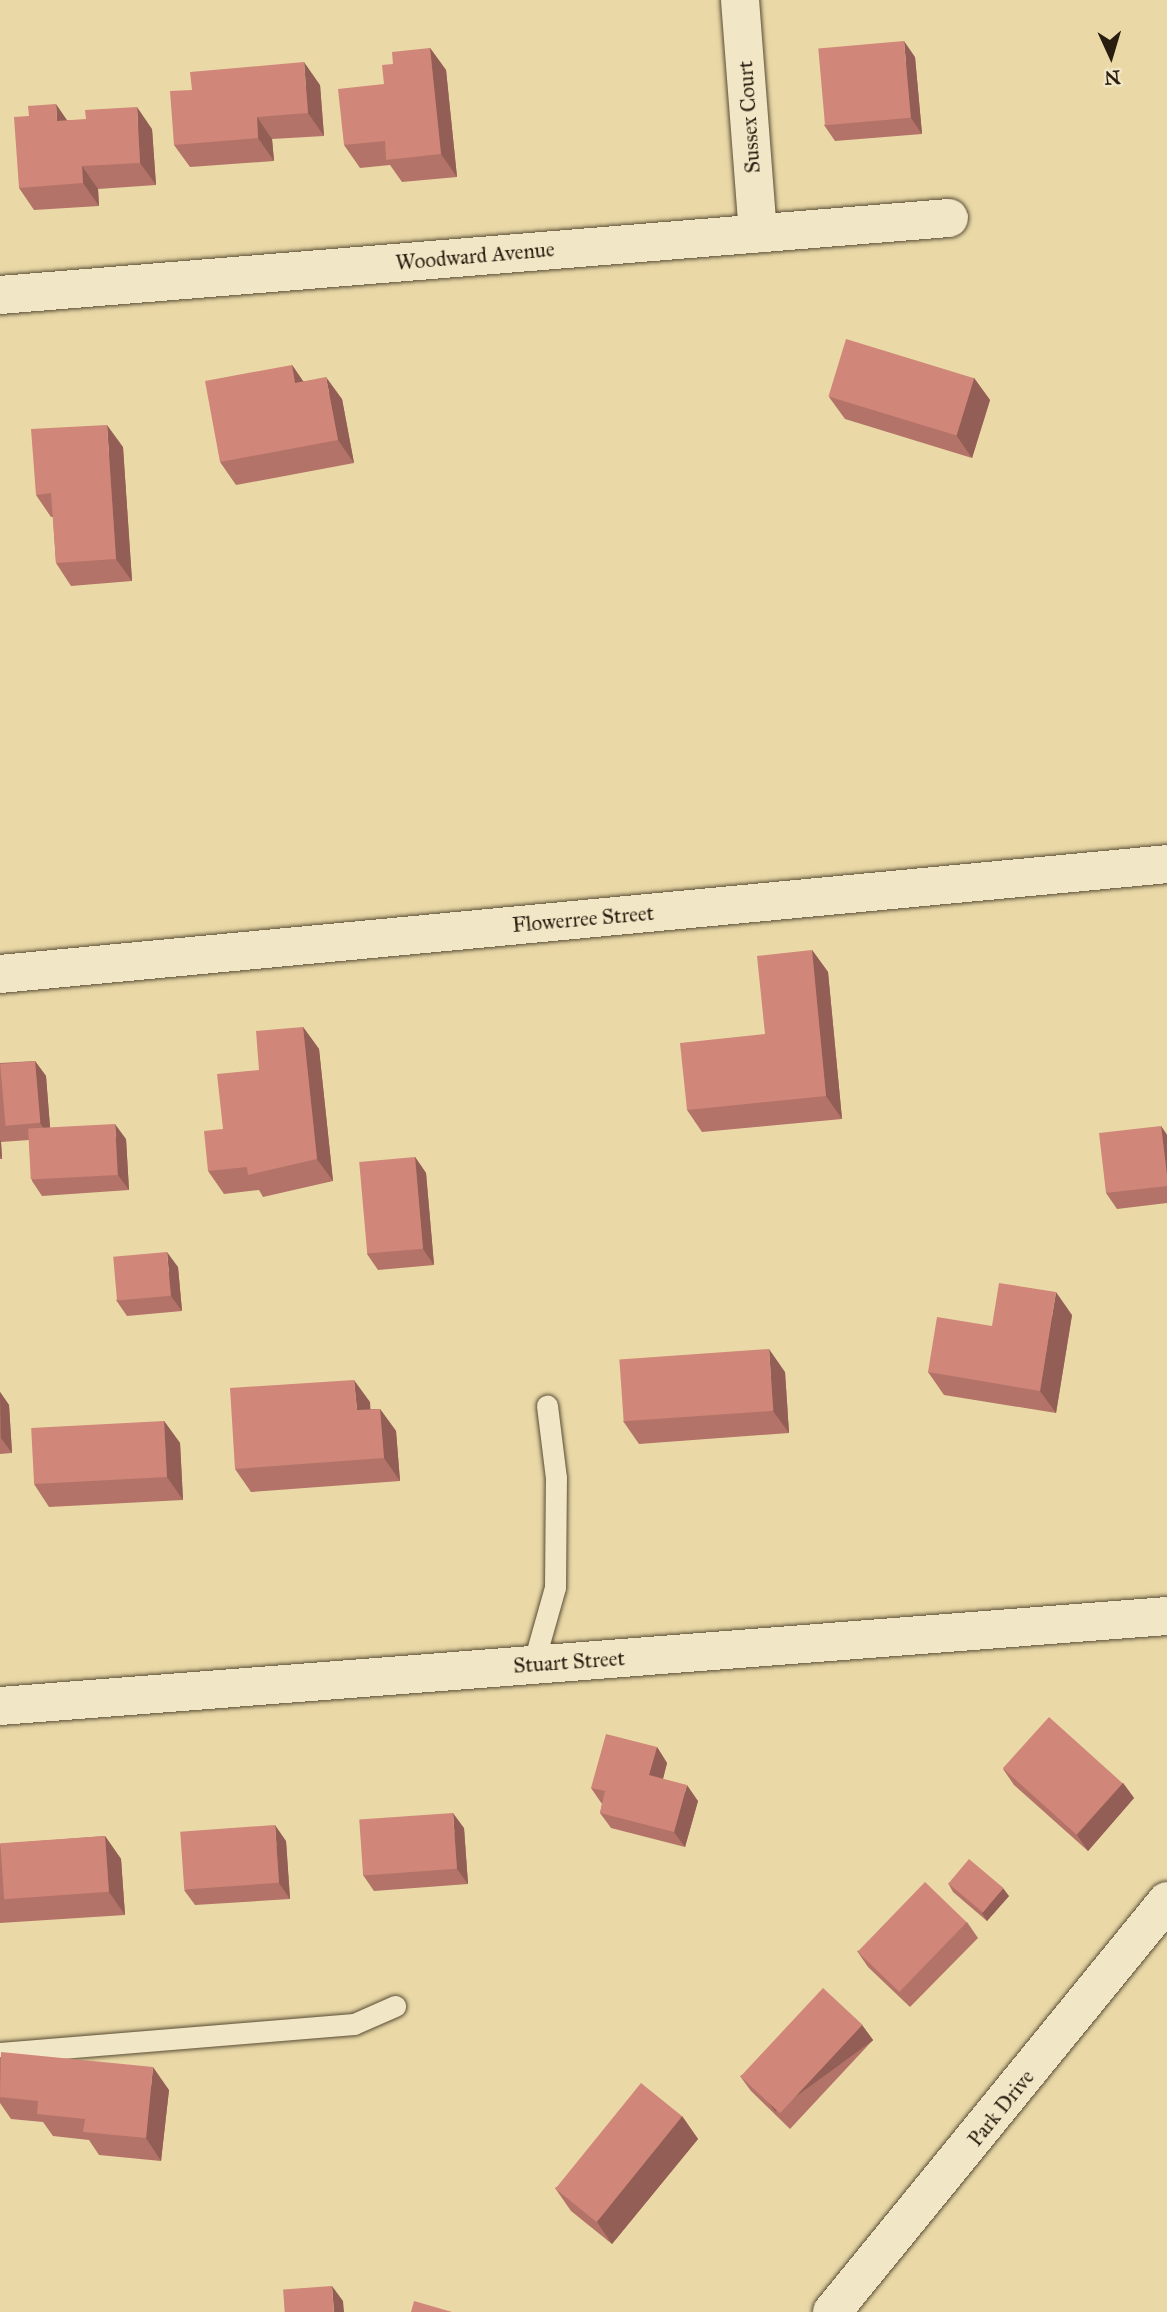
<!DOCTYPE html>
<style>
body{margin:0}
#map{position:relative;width:1167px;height:2312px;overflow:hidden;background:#ead9a7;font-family:"IM FELL Great Primer",serif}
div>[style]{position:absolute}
.roads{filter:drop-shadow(0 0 2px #594c35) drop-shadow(0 0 2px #594c35)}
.lane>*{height:21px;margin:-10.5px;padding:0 10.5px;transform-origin:10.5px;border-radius:10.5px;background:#f1e6c6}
.street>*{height:38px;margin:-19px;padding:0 19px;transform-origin:19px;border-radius:19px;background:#f1e6c6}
.wall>*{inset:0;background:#b37368}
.shaded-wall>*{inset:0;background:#925e55;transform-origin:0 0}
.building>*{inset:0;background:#d08679;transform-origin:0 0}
span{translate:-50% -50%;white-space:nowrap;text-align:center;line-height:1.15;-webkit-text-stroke:5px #f1e6c6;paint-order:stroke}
.street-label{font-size:21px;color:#291d0f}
.north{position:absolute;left:1076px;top:21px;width:70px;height:70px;-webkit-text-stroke:5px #f1e6c6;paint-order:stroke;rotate:176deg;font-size:19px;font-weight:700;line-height:28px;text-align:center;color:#291d0f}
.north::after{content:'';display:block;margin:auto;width:24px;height:32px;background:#291d0f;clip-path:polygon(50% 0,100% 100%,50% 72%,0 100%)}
</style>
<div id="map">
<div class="roads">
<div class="lane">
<div style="left:533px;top:1665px;width:81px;rotate:-74.2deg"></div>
<div style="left:555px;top:1587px;width:109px;rotate:-89.5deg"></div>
<div style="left:556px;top:1478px;width:73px;rotate:-97.1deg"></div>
<div style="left:0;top:2053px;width:355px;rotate:-4.7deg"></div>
<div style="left:354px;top:2024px;width:45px;rotate:-23.7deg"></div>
</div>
<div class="street">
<div style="left:740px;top:0;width:234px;rotate:85.6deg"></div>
<div style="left:0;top:295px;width:952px;rotate:-4.64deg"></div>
<div style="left:0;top:974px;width:1172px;rotate:-5.38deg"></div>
<div style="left:0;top:1706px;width:1170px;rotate:-4.41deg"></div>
<div style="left:832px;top:2312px;width:530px;rotate:-50.82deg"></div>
</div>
</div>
<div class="wall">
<div style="clip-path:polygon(430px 48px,446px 70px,457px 177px,402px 182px,390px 165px,360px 168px,344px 145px,384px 84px,393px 64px)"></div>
<div style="clip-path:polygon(915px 57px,922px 134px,835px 141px,824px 125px)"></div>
<div style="clip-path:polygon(320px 85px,324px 136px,272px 139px,274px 161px,190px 167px,174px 145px,192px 90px)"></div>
<div style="clip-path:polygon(67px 120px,152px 129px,156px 185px,98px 189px,99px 206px,34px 210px,19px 188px)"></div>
<div style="clip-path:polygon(292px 365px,303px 381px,342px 399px,354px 463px,236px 485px,220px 462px)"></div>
<div style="clip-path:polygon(974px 378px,990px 400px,972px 458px,845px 419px,829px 397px)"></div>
<div style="clip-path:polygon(123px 447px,132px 581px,71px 586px,56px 563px,53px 517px,51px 517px,36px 495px)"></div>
<div style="clip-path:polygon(812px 950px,828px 972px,842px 1119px,702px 1132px,687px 1110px,765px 1034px)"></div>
<div style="clip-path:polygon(303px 1027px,319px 1049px,333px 1181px,263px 1197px,259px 1190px,224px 1194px,208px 1171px,223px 1129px,259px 1070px)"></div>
<div style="clip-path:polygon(35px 1061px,46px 1076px,50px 1128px,126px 1139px,129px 1190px,42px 1196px,32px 1181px,29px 1140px,1px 1142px,2px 1159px,0 1159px,0 1063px)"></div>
<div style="clip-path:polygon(1161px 1126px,1167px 1135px,1167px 1203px,1117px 1209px,1106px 1193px)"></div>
<div style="clip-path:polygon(415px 1157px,426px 1173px,434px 1265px,378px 1270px,367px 1254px)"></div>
<div style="clip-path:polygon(178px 1267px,182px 1311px,127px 1316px,116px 1300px)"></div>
<div style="clip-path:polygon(1072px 1315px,1056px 1413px,944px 1395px,928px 1372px,992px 1326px)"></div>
<div style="clip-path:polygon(785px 1372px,789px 1433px,639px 1444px,623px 1421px)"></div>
<div style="clip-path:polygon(0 1392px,9px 1405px,12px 1453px,0 1454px)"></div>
<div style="clip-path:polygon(370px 1402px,370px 1409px,380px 1409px,396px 1431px,400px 1481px,251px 1492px,235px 1469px)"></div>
<div style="clip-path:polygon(164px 1421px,180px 1443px,183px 1500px,49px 1507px,34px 1484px)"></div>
<div style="clip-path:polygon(657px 1747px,667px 1763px,663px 1779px,698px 1801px,685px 1847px,611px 1828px,600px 1813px,602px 1804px,591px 1788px)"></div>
<div style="clip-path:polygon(1003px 1769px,1123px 1783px,1134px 1798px,1088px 1851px,1014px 1785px)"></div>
<div style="clip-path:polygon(464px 1828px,468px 1884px,374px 1891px,363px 1875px)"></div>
<div style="clip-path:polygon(105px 1836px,121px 1859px,125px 1915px,0 1923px,0 1844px)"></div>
<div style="clip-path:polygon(286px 1841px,290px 1899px,195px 1905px,184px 1890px)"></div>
<div style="clip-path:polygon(948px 1883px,1009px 1896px,987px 1921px,953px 1892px)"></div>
<div style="clip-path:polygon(967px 1922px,978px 1938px,910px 2007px,868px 1967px,857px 1951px)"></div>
<div style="clip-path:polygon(862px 2025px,873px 2040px,790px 2129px,751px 2091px,740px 2076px)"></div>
<div style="clip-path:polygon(0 2057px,169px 2090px,161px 2161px,99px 2155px,89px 2140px,53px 2136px,43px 2122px,11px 2119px,0 2103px)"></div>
<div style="clip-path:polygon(682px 2116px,698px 2139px,612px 2244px,571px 2211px,555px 2188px)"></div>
</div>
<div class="shaded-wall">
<div style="clip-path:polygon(904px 41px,915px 57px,922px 134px,911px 118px)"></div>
<div style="clip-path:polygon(430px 48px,446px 70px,457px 177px,441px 154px)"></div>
<div style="clip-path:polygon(304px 62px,320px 85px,324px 136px,308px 113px)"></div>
<div style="clip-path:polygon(56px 104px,71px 126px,57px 121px)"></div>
<div style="clip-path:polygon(137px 107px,152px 129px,156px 185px,140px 163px)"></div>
<div style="clip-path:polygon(257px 117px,272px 139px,274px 161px,258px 138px)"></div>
<div style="clip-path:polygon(82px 166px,98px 189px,99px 206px,83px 183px)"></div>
<div style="clip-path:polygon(292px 365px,307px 387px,295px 383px)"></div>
<div style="clip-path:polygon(326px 377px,342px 399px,354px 463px,338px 440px)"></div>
<div style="clip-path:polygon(974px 378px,990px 400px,972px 458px,956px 435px)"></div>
<div style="clip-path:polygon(107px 425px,123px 447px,132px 581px,116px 559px)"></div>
<div style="clip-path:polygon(812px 950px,828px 972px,842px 1119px,826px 1096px)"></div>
<div style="clip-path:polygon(303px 1027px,319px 1049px,333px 1181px,317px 1159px)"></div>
<div style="clip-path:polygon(35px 1061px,46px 1076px,51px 1139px,40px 1123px)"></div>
<div style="clip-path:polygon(115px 1124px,126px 1139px,129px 1190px,118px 1175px)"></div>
<div style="clip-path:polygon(1161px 1126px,1167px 1135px,1167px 1175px)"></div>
<div style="clip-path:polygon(0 1140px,1px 1142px,2px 1159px,0 1156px)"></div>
<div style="clip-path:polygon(415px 1157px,426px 1173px,434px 1265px,423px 1249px)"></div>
<div style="clip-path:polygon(167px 1252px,178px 1267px,182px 1311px,171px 1296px)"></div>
<div style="clip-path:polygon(1056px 1292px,1072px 1315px,1056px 1413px,1040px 1391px)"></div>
<div style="clip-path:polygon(769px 1349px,785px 1372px,789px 1433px,773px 1411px)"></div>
<div style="clip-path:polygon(354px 1380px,370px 1402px,372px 1433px,357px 1410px)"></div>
<div style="clip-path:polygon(0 1392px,9px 1405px,12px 1453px,1px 1438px)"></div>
<div style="clip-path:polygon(380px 1409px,396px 1431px,400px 1481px,384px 1458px)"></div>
<div style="clip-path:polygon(164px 1421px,180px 1443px,183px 1500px,167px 1477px)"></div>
<div style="clip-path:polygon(657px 1747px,667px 1763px,660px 1790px,649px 1775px)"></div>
<div style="clip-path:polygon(1123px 1783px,1134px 1798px,1088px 1851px,1077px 1835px)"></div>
<div style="clip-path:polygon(687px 1785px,698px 1801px,685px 1847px,674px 1832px)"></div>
<div style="clip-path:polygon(453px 1813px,464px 1828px,468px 1884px,457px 1869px)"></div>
<div style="clip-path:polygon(275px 1825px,286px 1841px,290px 1899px,279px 1883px)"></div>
<div style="clip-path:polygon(105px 1836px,121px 1859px,125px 1915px,109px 1892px)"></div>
<div style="clip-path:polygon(1003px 1888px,1009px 1896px,987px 1921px,982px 1913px)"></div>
<div style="left:862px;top:2025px;width:19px;height:121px;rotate:54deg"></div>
<div style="clip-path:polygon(153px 2067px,169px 2090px,161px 2161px,146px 2138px)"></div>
<div style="clip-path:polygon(682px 2116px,698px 2139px,612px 2244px,597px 2222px)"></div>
<div style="clip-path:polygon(332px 2286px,343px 2301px,344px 2312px,334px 2312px)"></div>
</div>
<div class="building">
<div style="left:904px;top:41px;width:77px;height:86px;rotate:85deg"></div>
<div style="clip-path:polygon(430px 48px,441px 154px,386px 160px,385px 141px,344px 145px,338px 89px,384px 84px,382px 65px,393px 64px,392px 52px)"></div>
<div style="clip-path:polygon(304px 62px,308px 113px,257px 117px,258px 138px,174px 145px,170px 91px,192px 90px,190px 72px)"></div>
<div style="clip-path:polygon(56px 104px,57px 121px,86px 119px,85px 110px,137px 107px,140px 163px,82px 166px,83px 183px,19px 188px,14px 117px,29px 116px,28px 106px)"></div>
<div style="left:846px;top:339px;width:134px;height:60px;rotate:17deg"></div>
<div style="clip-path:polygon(292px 365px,295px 383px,326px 377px,338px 440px,220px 462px,205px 381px)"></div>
<div style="clip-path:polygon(107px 425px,116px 559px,56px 563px,51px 493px,36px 495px,31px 429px)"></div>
<div style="clip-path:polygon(812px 950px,826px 1096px,687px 1110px,680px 1043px,765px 1034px,757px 956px)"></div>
<div style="clip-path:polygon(303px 1027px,317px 1159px,248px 1175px,247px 1167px,208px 1171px,204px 1131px,223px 1129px,217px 1074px,259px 1070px,256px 1031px)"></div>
<div style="left:35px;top:1061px;width:62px;height:35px;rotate:85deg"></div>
<div style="left:115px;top:1124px;width:51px;height:87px;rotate:87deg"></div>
<div style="clip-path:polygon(1161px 1126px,1167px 1175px,1167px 1186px,1106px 1193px,1099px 1133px)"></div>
<div style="left:415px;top:1157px;width:92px;height:56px;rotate:85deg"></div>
<div style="left:167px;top:1252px;width:44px;height:54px;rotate:85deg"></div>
<div style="clip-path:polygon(999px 1283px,1056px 1292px,1040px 1391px,928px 1372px,937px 1317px,992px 1326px)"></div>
<div style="left:769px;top:1349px;width:62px;height:150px;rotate:86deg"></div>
<div style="clip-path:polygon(354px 1380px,357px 1410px,380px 1409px,384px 1458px,235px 1469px,230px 1388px)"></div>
<div style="left:164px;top:1421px;width:56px;height:133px;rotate:87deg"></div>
<div style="left:1049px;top:1717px;width:99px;height:69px;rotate:42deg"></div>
<div style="clip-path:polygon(606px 1734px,657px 1747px,649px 1775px,687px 1785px,674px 1832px,600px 1813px,605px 1791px,591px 1788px)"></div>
<div style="left:453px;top:1813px;width:56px;height:94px;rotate:86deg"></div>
<div style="left:275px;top:1825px;width:58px;height:95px;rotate:86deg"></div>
<div style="left:105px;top:1836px;width:56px;height:105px;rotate:86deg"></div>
<div style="left:969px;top:1859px;width:45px;height:32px;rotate:40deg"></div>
<div style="left:925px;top:1882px;width:58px;height:97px;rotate:44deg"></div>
<div style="left:823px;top:1988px;width:54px;height:121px;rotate:43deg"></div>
<div style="clip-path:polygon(1px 2052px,153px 2067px,146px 2138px,83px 2132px,85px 2119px,37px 2114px,38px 2101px,0 2097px)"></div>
<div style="left:641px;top:2083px;width:53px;height:136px;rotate:39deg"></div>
<div style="left:332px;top:2286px;width:26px;height:49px;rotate:86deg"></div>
<div style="clip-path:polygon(414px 2301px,452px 2312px,411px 2312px)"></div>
</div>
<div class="street-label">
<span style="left:749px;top:117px;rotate:-94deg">Sussex Court</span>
<span style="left:475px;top:256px;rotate:-5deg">Woodward Avenue</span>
<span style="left:583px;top:919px;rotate:-5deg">Flowerree Street</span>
<span style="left:569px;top:1662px;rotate:-4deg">Stuart Street</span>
<span style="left:1001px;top:2108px;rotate:-51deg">Park Drive</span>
</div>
<div class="north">N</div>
</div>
